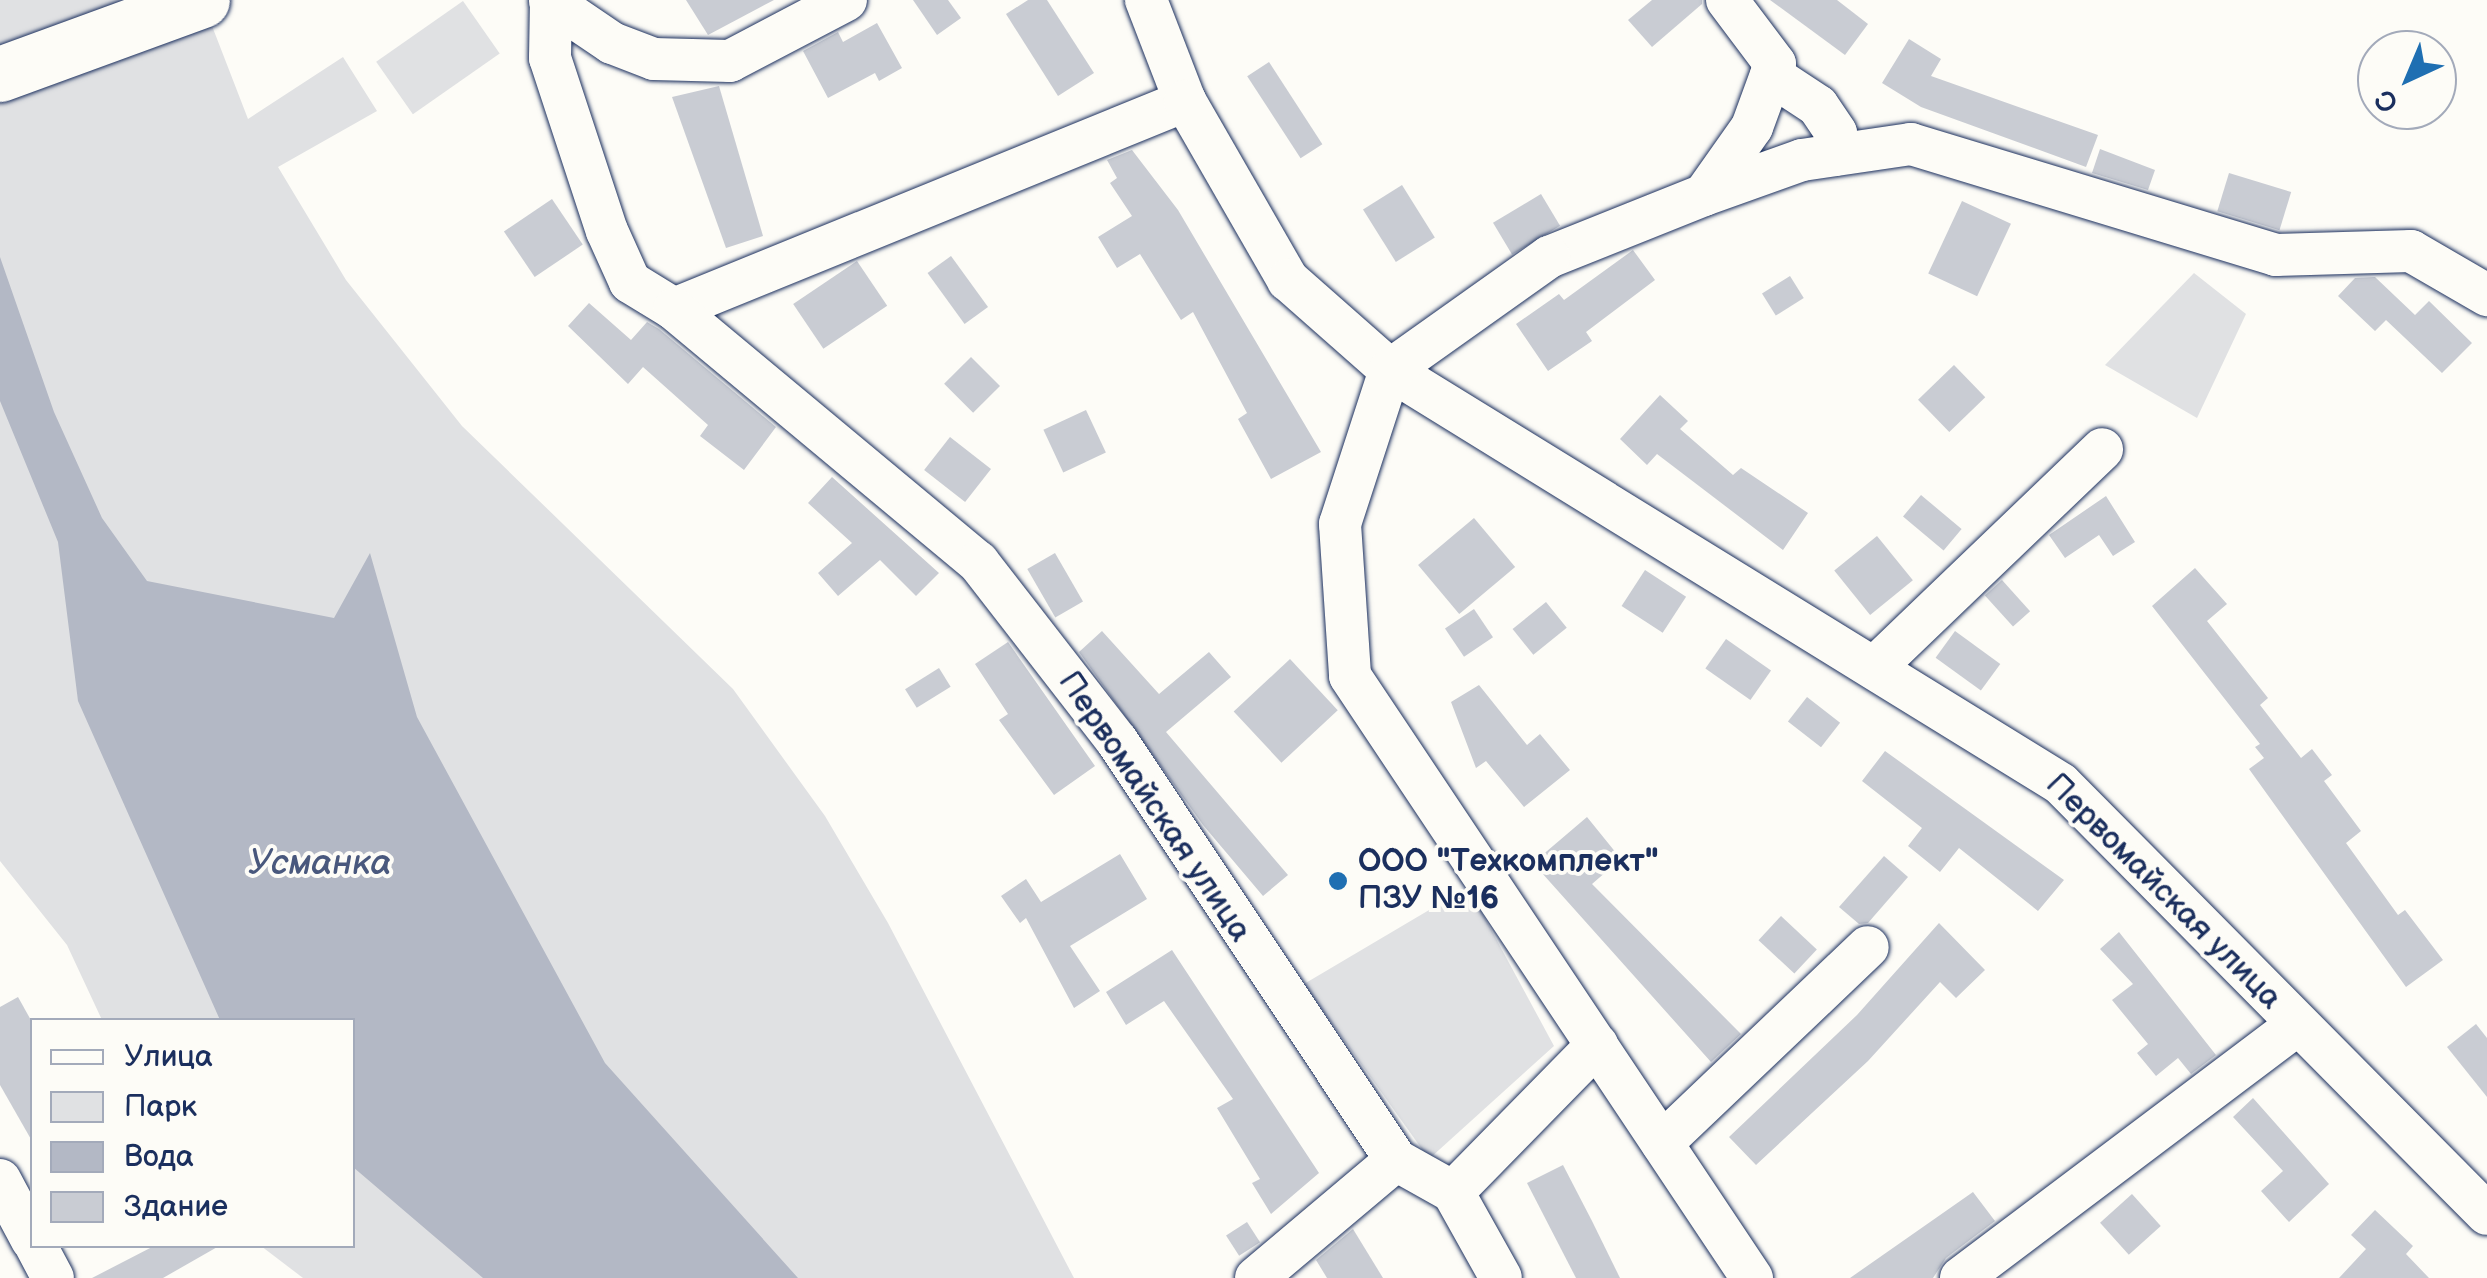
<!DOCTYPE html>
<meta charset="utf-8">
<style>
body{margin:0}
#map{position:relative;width:2487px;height:1278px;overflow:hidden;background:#fdfcf7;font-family:"Balsamiq Sans",sans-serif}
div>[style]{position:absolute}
.green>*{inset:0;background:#e0e1e3;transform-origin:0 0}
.water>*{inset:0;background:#b3b8c5}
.building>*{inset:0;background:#c9ccd3;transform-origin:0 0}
.roads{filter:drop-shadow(0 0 2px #1b2f5e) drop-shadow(0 0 2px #1b2f5e)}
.minor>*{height:42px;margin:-21px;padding:0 21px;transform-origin:21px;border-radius:21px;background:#fdfcf7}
.major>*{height:55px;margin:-27.5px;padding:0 27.5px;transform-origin:27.5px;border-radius:27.5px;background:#fdfcf7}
.dots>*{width:28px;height:28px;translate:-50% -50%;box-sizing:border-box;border:5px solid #fdfcf7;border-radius:50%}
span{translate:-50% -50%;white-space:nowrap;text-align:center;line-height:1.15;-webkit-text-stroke:8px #fdfcf7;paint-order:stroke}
.street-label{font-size:32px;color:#1b2f5e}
.poi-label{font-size:32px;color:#1b2f5e;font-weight:700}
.left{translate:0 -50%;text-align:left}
.water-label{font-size:35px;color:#49587d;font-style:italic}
.legend{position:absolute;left:30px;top:1018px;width:325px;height:230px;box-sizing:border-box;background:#fdfcf7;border:2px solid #a3aaba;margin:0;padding:12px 18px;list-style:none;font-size:30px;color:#1b2f5e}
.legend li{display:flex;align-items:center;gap:20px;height:50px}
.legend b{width:50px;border:2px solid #a3aaba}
.north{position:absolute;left:2357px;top:30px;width:100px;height:100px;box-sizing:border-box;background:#fdfcf7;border:2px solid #a3aaba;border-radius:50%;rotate:224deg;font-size:28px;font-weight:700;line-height:40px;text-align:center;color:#1b2f5e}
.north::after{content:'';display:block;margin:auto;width:35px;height:45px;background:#1f6fb2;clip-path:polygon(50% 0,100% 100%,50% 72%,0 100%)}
</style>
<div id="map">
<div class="green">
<div style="clip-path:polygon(0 0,202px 0,248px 119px,343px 57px,377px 111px,278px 167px,346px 280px,462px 426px,733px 689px,825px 816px,888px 923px,1074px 1278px,303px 1278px,261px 1246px,352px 1246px,352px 1020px,102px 1020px,67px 945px,0 861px)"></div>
<div style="left:463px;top:1px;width:64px;height:106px;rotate:55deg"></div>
<div style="clip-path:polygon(2194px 273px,2246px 314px,2197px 418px,2105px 365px)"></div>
<div style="clip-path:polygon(1468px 887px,1554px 1046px,1429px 1159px,1304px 984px)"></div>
</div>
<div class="water">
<div style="clip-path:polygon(0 257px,54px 412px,102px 518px,147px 581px,334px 618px,370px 553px,417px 717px,605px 1063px,798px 1278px,483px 1278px,353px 1167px,352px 1020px,220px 1020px,78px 701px,58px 542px,0 401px)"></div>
</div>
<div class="building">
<div style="clip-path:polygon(686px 0,774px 0,708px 35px)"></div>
<div style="clip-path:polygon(913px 0,948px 0,961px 18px,937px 35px)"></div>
<div style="clip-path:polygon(1028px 0,1047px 0,1094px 73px,1058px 96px,1006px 14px)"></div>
<div style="clip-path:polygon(1652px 0,1702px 0,1702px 4px,1652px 47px,1628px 20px)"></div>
<div style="clip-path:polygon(1770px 0,1837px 0,1868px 24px,1845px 55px)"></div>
<div style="clip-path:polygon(877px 23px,902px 68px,879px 81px,875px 73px,828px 98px,803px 51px,838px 32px,843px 42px)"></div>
<div style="clip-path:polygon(1909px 39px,1941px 59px,1931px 76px,2098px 135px,2086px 167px,1921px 107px,1882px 83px)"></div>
<div style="left:1269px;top:62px;width:98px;height:26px;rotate:57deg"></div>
<div style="clip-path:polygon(719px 86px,763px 236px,726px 248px,672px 97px)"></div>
<div style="clip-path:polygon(2100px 149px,2155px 170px,2148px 190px,2092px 173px)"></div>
<div style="clip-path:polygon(1132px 150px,1178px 210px,1321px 452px,1271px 479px,1238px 419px,1247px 413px,1193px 312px,1181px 320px,1140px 254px,1117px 268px,1098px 237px,1132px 216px,1110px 183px,1117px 178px,1107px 160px)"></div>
<div style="left:2229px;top:173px;width:65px;height:40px;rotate:17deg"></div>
<div style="left:1402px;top:185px;width:62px;height:46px;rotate:58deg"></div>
<div style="left:1541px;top:194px;width:37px;height:56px;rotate:59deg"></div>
<div style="left:552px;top:199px;width:55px;height:58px;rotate:56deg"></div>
<div style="left:1962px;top:201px;width:54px;height:80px;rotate:25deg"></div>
<div style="clip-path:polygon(1633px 250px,1655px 280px,1586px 332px,1592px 341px,1548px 371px,1516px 324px,1559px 294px,1564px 300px)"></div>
<div style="left:951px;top:256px;width:63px;height:29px;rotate:54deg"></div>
<div style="left:857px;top:261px;width:54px;height:77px;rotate:56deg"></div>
<div style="left:1790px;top:276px;width:26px;height:33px;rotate:58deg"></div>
<div style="clip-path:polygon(2375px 277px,2415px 315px,2429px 301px,2472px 343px,2442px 373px,2386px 320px,2375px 331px,2338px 296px,2355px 278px)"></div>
<div style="clip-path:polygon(589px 303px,631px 340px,647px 322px,659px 329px,776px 427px,744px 470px,700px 436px,708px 425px,643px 367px,628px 384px,568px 326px)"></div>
<div style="left:971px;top:357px;width:41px;height:38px;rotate:45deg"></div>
<div style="left:1954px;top:365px;width:45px;height:50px;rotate:46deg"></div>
<div style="clip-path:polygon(1660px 395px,1688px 421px,1680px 429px,1733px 475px,1741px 468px,1808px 513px,1783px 550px,1657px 454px,1647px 465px,1620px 439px)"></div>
<div style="left:1086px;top:410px;width:47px;height:47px;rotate:65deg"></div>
<div style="left:950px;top:437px;width:52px;height:42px;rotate:38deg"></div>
<div style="clip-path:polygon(832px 477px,939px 573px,916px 596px,880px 560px,838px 596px,818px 573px,852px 543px,808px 503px)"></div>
<div style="left:1921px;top:495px;width:53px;height:28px;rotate:40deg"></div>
<div style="clip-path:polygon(2106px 496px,2135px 542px,2113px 556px,2099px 535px,2065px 558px,2049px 535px)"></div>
<div style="left:1474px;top:518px;width:64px;height:73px;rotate:50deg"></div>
<div style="left:1877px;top:536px;width:57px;height:55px;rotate:51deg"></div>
<div style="left:1055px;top:553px;width:56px;height:32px;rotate:60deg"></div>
<div style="clip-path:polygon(2195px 568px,2227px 604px,2207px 621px,2268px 698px,2260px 705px,2301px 758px,2312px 749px,2332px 775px,2324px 781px,2361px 831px,2346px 843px,2398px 915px,2405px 910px,2443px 960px,2406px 987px,2249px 769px,2264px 758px,2255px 747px,2260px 744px,2152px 606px)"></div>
<div style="left:1645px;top:570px;width:49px;height:43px;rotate:33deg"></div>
<div style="left:2002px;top:580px;width:42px;height:23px;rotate:48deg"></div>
<div style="left:1546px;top:602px;width:33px;height:43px;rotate:51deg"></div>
<div style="left:1474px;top:609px;width:34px;height:35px;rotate:56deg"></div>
<div style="clip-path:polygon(1102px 631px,1159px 694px,1209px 652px,1231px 677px,1166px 732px,1288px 875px,1263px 896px,1203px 825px,1079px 652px)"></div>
<div style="left:1955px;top:631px;width:56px;height:33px;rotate:36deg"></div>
<div style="left:1726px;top:639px;width:55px;height:36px;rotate:35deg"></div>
<div style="clip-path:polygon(1008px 642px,1095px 766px,1054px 795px,999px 720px,1008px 714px,975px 664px)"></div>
<div style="left:1290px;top:659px;width:70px;height:77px;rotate:47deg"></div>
<div style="left:939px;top:668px;width:22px;height:40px;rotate:58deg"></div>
<div style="clip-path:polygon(1479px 685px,1527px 745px,1540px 734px,1570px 770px,1524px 807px,1486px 761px,1476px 768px,1451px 702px)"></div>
<div style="left:1807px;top:697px;width:42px;height:31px;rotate:38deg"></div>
<div style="clip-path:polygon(1885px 751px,2064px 880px,2038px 911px,1959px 848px,1940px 872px,1908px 846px,1922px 828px,1862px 781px)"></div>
<div style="clip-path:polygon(1587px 817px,1621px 859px,1592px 884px,1741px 1034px,1711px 1062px,1533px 863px)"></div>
<div style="clip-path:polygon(1120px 854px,1147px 899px,1070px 946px,1100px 991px,1074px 1008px,1026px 918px,1020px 923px,1001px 896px,1026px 879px,1041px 902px)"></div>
<div style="clip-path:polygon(1884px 856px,1908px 877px,1868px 923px,1859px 924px,1839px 907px)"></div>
<div style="left:1781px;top:916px;width:49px;height:33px;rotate:43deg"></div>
<div style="clip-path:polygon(1939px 923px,1985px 970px,1956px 998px,1940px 982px,1868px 1061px,1756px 1165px,1729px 1137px,1857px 1015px)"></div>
<div style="clip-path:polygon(2119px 932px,2216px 1055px,2191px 1074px,2178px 1058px,2156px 1076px,2137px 1053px,2148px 1044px,2112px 1000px,2133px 984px,2100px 949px)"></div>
<div style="clip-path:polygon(1172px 950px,1319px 1173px,1271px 1214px,1252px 1183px,1260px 1179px,1217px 1108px,1233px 1099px,1164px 1001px,1126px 1025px,1106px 992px)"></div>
<div style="clip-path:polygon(18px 997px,32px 1022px,32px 1141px,0 1085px,0 1007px)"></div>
<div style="clip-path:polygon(2476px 1024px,2487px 1038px,2487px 1097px,2447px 1047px)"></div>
<div style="clip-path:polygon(2253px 1098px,2329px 1184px,2289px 1222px,2261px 1191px,2283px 1171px,2233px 1117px)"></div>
<div style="clip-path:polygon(1563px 1165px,1592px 1221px,1620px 1278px,1576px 1278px,1527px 1183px)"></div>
<div style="clip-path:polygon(1973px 1192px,1995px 1221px,1946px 1258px,1933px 1278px,1850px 1278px)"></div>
<div style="left:2132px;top:1194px;width:43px;height:43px;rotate:48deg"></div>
<div style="clip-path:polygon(2375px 1210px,2413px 1246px,2406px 1254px,2429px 1278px,2339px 1278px,2366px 1249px,2351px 1235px)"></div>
<div style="left:1247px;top:1222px;width:24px;height:25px;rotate:57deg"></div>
<div style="clip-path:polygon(1353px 1229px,1383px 1278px,1327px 1278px,1316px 1260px)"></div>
<div style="clip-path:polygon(154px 1246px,219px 1246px,163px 1278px,92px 1278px)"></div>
</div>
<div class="roads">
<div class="minor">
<div style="left:551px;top:0;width:58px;rotate:91deg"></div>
<div style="left:550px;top:58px;width:182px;rotate:71.8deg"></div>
<div style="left:607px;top:231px;width:56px;rotate:65.7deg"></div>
<div style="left:630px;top:282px;width:52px;rotate:31.5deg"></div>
<div style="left:674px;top:309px;width:552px;rotate:-22.15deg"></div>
<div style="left:1146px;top:0;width:108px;rotate:68.9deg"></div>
<div style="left:1185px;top:101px;width:207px;rotate:60.1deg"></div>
<div style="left:1288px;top:280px;width:136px;rotate:41.4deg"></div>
<div style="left:1390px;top:370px;width:788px;rotate:31.67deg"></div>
<div style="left:2061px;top:784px;width:605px;rotate:45.27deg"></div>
<div style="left:1727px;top:0;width:80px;rotate:53.1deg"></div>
<div style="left:1775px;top:64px;width:67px;rotate:110.1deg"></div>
<div style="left:1752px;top:127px;width:83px;rotate:125.2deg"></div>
<div style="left:1704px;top:195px;width:167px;rotate:158.2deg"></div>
<div style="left:1549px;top:257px;width:195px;rotate:144.6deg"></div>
<div style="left:1390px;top:370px;width:162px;rotate:108deg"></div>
<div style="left:1340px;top:524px;width:152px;rotate:86.2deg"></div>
<div style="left:1350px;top:676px;width:724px;rotate:56.27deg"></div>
<div style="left:550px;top:1px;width:75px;rotate:34.1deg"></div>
<div style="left:612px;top:43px;width:45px;rotate:20.9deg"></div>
<div style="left:654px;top:59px;width:76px;rotate:1.5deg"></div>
<div style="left:730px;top:61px;width:131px;rotate:-27.7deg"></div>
<div style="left:1771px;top:75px;width:56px;rotate:33.4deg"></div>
<div style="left:1818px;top:106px;width:32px;rotate:56deg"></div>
<div style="left:1836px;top:133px;width:22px;rotate:93deg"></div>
<div style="left:1704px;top:195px;width:104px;rotate:-19.7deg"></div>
<div style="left:1802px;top:160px;width:110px;rotate:-8.4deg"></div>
<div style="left:1911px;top:144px;width:382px;rotate:16.9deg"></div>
<div style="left:2276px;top:255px;width:135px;rotate:-1.7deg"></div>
<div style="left:2411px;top:251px;width:88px;rotate:30.1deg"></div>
<div style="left:674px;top:309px;width:396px;rotate:39.8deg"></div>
<div style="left:978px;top:562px;width:227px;rotate:52.2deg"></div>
<div style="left:1117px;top:741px;width:503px;rotate:56.34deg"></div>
<div style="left:1396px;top:1160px;width:65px;rotate:29.3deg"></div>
<div style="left:1453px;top:1192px;width:206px;rotate:-45.6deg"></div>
<div style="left:1874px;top:668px;width:316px;rotate:-43.8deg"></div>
<div style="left:1662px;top:1143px;width:284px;rotate:-43.6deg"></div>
<div style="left:0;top:1180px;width:68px;rotate:61.9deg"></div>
<div style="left:1453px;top:1192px;width:98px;rotate:60.8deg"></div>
<div style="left:36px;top:1246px;width:36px;rotate:62deg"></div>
<div style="left:1256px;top:1278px;width:183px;rotate:-40.1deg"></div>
<div style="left:1961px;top:1278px;width:421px;rotate:-37deg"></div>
</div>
<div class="major">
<div style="left:0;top:74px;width:215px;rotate:-20.1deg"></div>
</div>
</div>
<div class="dots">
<div style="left:1338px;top:881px;background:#1f6fb2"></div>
</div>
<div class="street-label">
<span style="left:1154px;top:807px;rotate:56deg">Первомайская улица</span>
<span style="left:2163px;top:892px;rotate:45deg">Первомайская улица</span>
</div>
<div class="poi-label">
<span class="left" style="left:1358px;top:881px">ООО "Техкомплект"<br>ПЗУ №16</span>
</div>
<div class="water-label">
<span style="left:320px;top:864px">Усманка</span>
</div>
<ul class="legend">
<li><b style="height:12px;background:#fdfcf7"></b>Улица</li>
<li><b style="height:28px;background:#e0e1e3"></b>Парк</li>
<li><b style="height:28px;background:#b3b8c5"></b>Вода</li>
<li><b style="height:28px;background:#c9ccd3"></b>Здание</li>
</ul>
<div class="north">С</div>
</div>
